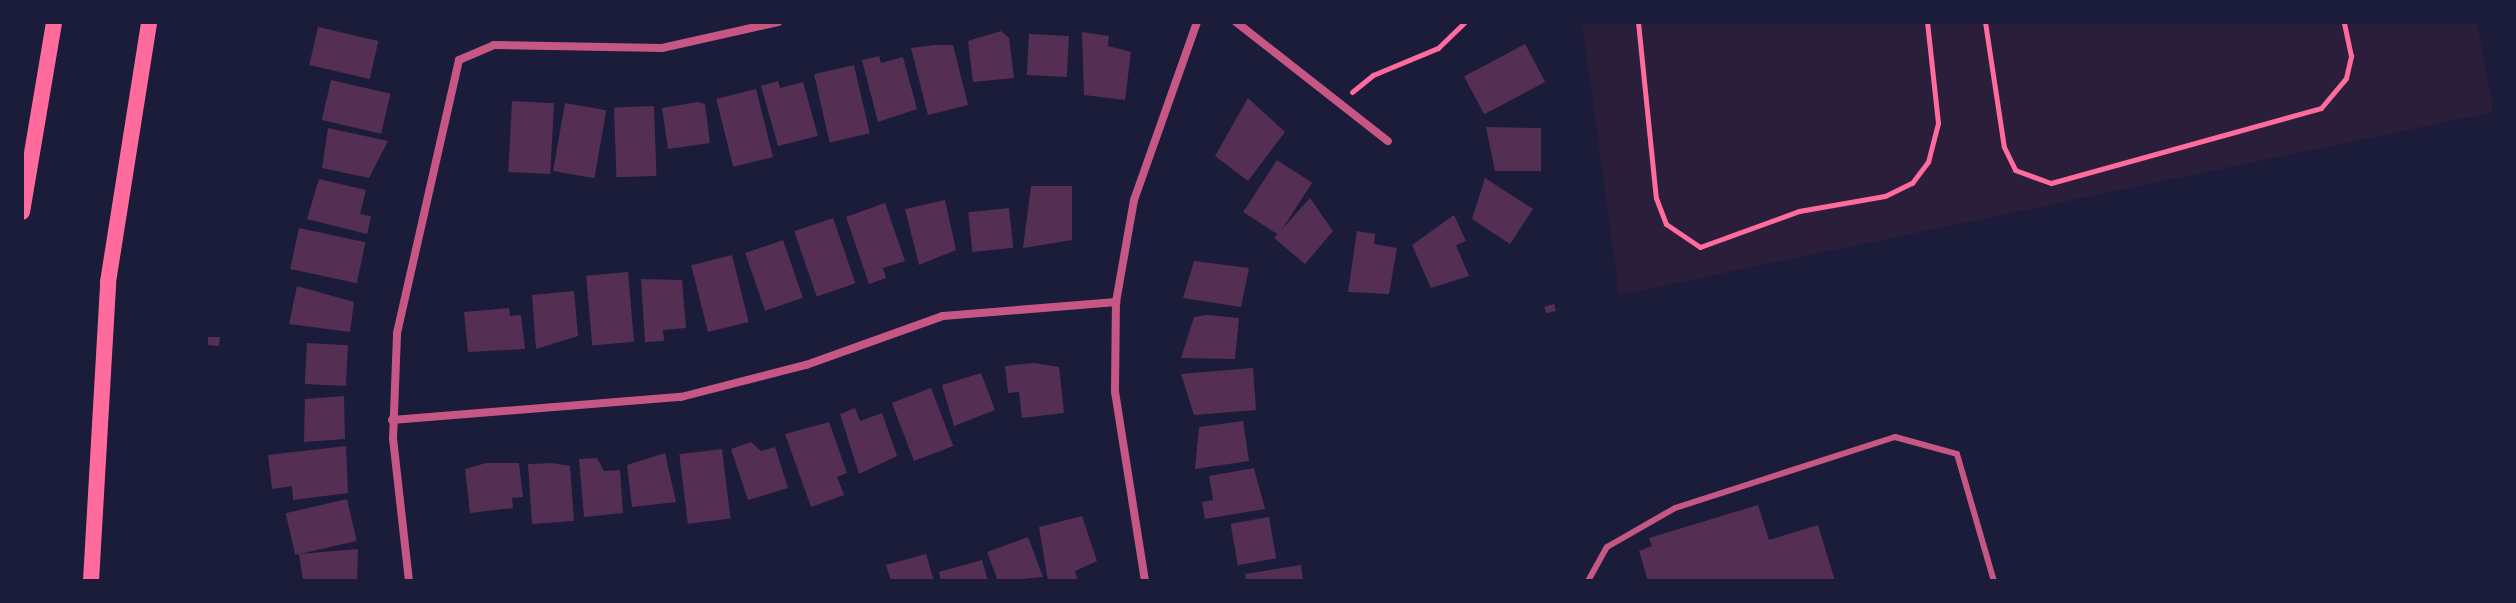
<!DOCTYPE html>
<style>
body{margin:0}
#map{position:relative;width:2516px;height:603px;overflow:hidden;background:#1b1b3a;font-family:Jost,sans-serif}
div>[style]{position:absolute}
.green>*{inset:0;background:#2a1e3b}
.building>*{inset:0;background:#542f53;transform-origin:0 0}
.path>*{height:5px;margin:-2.5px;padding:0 2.5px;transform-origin:2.5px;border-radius:2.5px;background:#ff6b9d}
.service>*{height:6px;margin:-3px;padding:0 3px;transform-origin:3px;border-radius:3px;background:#c65784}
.minor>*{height:8px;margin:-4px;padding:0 4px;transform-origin:4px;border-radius:4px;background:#c65784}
.secondary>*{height:16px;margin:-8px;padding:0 8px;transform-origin:8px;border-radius:8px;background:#ff6b9d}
span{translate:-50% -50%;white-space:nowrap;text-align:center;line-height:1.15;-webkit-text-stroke:8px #1b1b3a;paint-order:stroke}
.frame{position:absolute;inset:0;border:24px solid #1b1b3a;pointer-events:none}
</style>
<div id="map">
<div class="green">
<div style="clip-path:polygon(1582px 22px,2477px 22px,2494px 112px,1619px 295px)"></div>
</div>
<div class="building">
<div style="left:318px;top:27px;width:62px;height:39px;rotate:13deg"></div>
<div style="clip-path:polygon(1001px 31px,1009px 38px,1014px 78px,973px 82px,968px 41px)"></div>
<div style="clip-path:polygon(1082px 32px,1109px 36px,1108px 46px,1131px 52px,1125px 100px,1084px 95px)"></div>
<div style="left:1029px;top:34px;width:40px;height:41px;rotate:3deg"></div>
<div style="left:1525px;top:44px;width:43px;height:69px;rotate:62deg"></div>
<div style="clip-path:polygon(935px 45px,953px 45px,968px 105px,928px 115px,911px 48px)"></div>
<div style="clip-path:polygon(879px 56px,881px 63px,903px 57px,917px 109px,878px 122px,862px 60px)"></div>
<div style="left:854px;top:65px;width:70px;height:41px;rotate:77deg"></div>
<div style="left:331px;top:80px;width:61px;height:41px;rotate:13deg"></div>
<div style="clip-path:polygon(778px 81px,780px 88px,803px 82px,818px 136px,778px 146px,761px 86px)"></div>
<div style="left:756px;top:89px;width:70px;height:41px;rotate:76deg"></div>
<div style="clip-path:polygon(1248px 98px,1285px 132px,1248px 181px,1215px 156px)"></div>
<div style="left:512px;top:101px;width:42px;height:71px;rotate:3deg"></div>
<div style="clip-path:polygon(698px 102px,705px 104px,710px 143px,668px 149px,662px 108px)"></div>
<div style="left:565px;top:103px;width:42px;height:69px;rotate:10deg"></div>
<div style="left:654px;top:106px;width:70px;height:40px;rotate:88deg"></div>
<div style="clip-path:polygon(1486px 127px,1541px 128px,1541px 171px,1495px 171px)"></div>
<div style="clip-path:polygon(328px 128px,388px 141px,369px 178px,322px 168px)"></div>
<div style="left:1277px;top:160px;width:42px;height:62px;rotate:33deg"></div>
<div style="clip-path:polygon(1485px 178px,1533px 209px,1510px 244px,1472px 219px)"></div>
<div style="clip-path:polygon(319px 179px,366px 190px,360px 214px,371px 216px,367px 234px,307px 219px)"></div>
<div style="clip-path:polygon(1031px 186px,1072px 186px,1072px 240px,1023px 248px)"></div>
<div style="clip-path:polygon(1310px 198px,1333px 231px,1305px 264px,1274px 238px)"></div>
<div style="clip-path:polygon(945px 200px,956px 250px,919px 265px,905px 209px)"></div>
<div style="clip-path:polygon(885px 203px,905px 261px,883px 268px,886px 278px,869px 284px,846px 217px)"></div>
<div style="left:1009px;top:208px;width:40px;height:41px;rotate:84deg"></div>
<div style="clip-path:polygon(1454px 215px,1466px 241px,1456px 245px,1469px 276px,1431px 288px,1412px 245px)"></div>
<div style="left:833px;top:218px;width:69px;height:41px;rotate:71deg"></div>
<div style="left:299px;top:228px;width:68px;height:42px;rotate:12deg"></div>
<div style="clip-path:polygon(1357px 231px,1375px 234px,1374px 244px,1397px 248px,1389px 294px,1348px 292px)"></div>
<div style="left:783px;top:240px;width:61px;height:40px;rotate:71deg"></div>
<div style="left:732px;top:255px;width:69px;height:42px;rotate:76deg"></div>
<div style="clip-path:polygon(1194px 261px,1249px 268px,1241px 307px,1183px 298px)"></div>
<div style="left:628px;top:272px;width:70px;height:42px;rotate:85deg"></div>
<div style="clip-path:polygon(641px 279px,682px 280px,686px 328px,663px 330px,664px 341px,645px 342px)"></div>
<div style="clip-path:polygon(297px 286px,354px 302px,350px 332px,289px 324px)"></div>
<div style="clip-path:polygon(574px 291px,578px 336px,536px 349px,532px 295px)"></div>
<div style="left:1554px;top:304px;width:7px;height:10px;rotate:74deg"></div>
<div style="clip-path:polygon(509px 308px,510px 316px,521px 315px,525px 349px,468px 352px,464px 312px)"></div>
<div style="clip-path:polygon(1207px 315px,1239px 318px,1235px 359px,1181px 358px,1194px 317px)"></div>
<div style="clip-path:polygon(208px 337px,220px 337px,219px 346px,208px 345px)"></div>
<div style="left:307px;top:343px;width:41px;height:41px;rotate:3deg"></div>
<div style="clip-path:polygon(1033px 363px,1059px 367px,1064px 413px,1022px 418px,1019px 392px,1008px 393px,1005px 366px)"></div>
<div style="clip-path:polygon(1253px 368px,1256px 410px,1194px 415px,1181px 374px)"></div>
<div style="clip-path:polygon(981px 373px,995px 410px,954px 426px,942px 385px)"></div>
<div style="left:931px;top:388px;width:62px;height:42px;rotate:69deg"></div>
<div style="clip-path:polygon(344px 396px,345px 439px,304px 442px,305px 399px)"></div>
<div style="clip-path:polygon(855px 408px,860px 421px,882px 413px,897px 456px,859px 474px,840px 414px)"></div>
<div style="clip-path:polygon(1243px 421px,1249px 461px,1195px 469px,1199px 427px)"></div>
<div style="clip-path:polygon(829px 422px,847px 473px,837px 477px,844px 495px,811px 507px,785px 434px)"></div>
<div style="clip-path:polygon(751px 442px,761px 451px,775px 447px,788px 488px,748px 500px,731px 449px)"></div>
<div style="clip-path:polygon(346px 446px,348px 493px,293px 500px,292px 486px,272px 489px,268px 455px)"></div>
<div style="left:722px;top:449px;width:70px;height:43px;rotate:83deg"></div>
<div style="clip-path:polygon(665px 453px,676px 502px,632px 507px,627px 465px)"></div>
<div style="clip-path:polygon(597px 458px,604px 471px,620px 470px,623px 513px,584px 517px,579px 459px)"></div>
<div style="clip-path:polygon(486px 463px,519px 463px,523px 497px,512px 498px,513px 508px,470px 513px,465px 469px)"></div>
<div style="clip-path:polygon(552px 463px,570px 466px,574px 521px,532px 524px,528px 464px)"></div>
<div style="clip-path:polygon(1254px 468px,1265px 509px,1205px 519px,1202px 502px,1213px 500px,1209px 476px)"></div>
<div style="left:347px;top:499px;width:43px;height:63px;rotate:77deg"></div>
<div style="clip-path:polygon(1758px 505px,1769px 540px,1818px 525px,1835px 581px,1648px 581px,1639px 551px,1652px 546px,1649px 538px)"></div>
<div style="clip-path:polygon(1082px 516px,1097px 561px,1075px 571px,1078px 581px,1048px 581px,1039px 527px)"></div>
<div style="left:1269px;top:517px;width:42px;height:39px;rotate:80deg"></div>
<div style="clip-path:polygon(1028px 537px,1043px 577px,998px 581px,987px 552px)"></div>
<div style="clip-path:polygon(358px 549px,357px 581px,303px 581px,299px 554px)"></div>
<div style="clip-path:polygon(926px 554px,934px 581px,891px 581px,886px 565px)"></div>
<div style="clip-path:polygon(982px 560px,988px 581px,941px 581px,939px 572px)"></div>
<div style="clip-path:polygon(1301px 565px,1303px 581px,1246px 581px,1245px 574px)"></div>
</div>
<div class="path">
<div style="left:1638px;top:22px;width:177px;rotate:84.2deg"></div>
<div style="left:1656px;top:198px;width:28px;rotate:69deg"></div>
<div style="left:1666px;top:224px;width:41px;rotate:34.1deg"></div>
<div style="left:1700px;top:247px;width:105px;rotate:-20deg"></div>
<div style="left:1799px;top:211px;width:87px;rotate:-9.9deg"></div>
<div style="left:1885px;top:196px;width:30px;rotate:-26deg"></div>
<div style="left:1912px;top:183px;width:26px;rotate:-53deg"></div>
<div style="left:1928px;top:162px;width:40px;rotate:-75.6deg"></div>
<div style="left:1938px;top:123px;width:102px;rotate:-96.2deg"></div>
<div style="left:1985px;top:22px;width:126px;rotate:81.4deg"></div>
<div style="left:2004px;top:147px;width:25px;rotate:64deg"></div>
<div style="left:2015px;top:170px;width:38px;rotate:20deg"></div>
<div style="left:2051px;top:183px;width:280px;rotate:-15.5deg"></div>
<div style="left:2321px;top:108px;width:39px;rotate:-50deg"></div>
<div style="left:2346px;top:78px;width:23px;rotate:-77deg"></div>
<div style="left:2351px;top:56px;width:35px;rotate:-102deg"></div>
<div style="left:1352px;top:92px;width:27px;rotate:-39deg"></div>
<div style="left:1373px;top:75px;width:70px;rotate:-22.6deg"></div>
<div style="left:1438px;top:48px;width:37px;rotate:-44deg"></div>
</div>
<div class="service">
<div style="left:1588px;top:581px;width:39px;rotate:-61deg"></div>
<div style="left:1607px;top:547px;width:78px;rotate:-29.8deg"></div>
<div style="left:1675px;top:508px;width:231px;rotate:-17.9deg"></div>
<div style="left:1895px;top:437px;width:64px;rotate:15.3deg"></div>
<div style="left:1957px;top:454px;width:132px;rotate:73.8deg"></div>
</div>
<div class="minor">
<div style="left:1236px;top:22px;width:193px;rotate:38.1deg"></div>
<div style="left:392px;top:420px;width:290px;rotate:-4.6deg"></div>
<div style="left:681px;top:397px;width:129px;rotate:-14.4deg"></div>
<div style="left:806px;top:365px;width:145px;rotate:-19.7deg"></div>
<div style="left:943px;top:316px;width:174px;rotate:-4.6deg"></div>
<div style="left:409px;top:581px;width:143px;rotate:-96.4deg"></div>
<div style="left:393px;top:439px;width:106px;rotate:-87.8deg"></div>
<div style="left:397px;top:333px;width:280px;rotate:-77.2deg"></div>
<div style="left:459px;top:60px;width:38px;rotate:-23deg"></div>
<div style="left:494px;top:45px;width:168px;rotate:1deg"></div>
<div style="left:662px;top:48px;width:119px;rotate:-12.6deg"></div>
<div style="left:1145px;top:581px;width:191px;rotate:-99deg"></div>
<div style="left:1115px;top:392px;width:90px;rotate:-89.4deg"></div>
<div style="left:1116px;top:302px;width:104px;rotate:-80deg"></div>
<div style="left:1134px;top:200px;width:189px;rotate:-70.5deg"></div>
</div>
<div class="secondary">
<div style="left:22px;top:212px;width:193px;rotate:-80.4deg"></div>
<div style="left:91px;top:581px;width:299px;rotate:-86.7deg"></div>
<div style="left:108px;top:282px;width:263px;rotate:-81deg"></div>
</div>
<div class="frame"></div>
</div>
